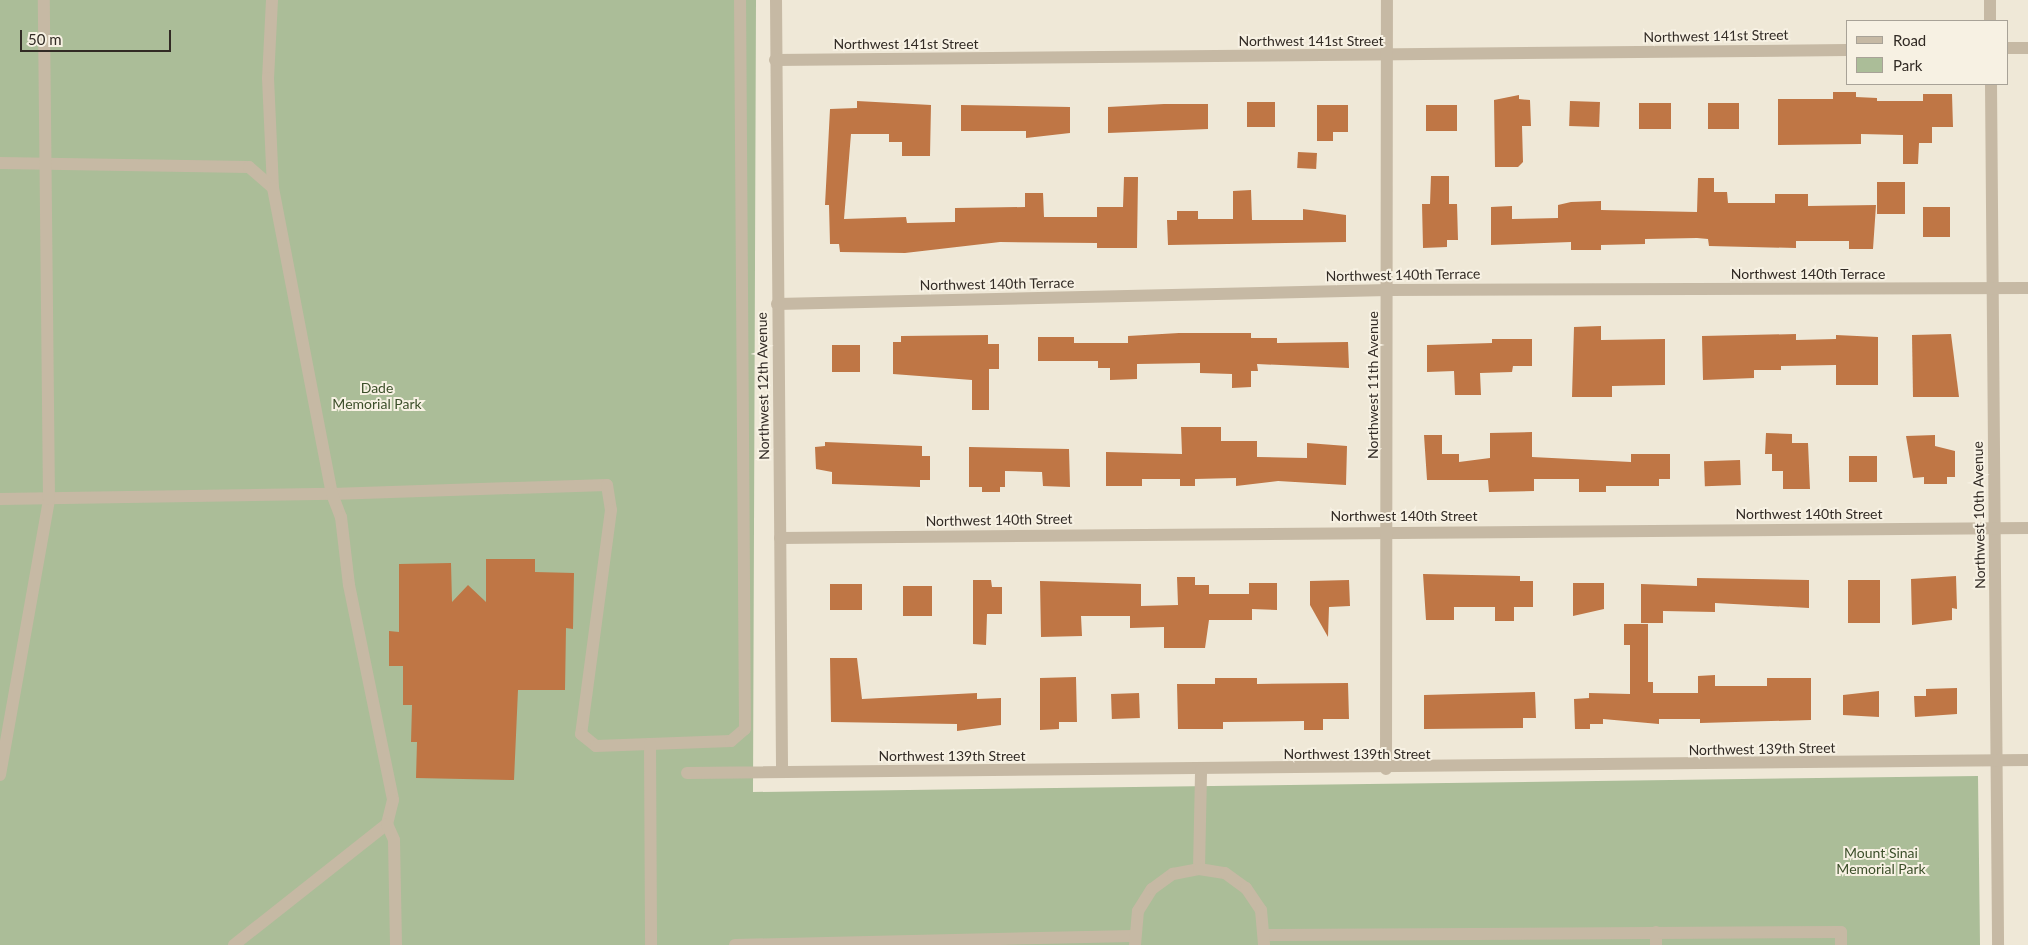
<!DOCTYPE html>
<style>
body{margin:0}
#map{position:relative;width:2028px;height:945px;overflow:hidden;background:#efe8d7;font-family:Lato,sans-serif}
div>[style]{position:absolute}
.green>*{inset:0;background:#abbd98}
.building>*{inset:0;background:#bf7645;transform-origin:0 0}
.minor>*{height:12px;margin:-6px;padding:0 6px;transform-origin:6px;border-radius:6px;background:#c6b9a4}
span{translate:-50% -50%;white-space:nowrap;text-align:center;line-height:1.15;-webkit-text-stroke:4px #f7f1e3;paint-order:stroke}
.street-label{font-size:14px;color:#322b25}
.park-label{font-size:14px;color:#3c4f2a}
.legend{position:absolute;left:1846px;top:20px;width:162px;height:65px;box-sizing:border-box;background:#f7f1e3;border:1px solid #a8a297;margin:0;padding:6px 9px;list-style:none;font-size:15px;color:#322b25}
.legend li{display:flex;align-items:center;gap:10px;height:25px}
.legend b{width:25px;border:1px solid #a8a297}
.scale{position:absolute;left:20px;top:30px;width:151px;height:22px;box-sizing:border-box;border:2px solid #322b25;border-top:0;padding-left:6px;font-size:15px;line-height:18px;white-space:nowrap;color:#322b25;-webkit-text-stroke:4px #f7f1e3;paint-order:stroke}
</style>
<div id="map">
<div class="green">
<div style="clip-path:polygon(0 0,756px 0,753px 792px,1978px 776px,1980px 945px,0 945px)"></div>
</div>
<div class="building">
<div style="clip-path:polygon(1833px 92px,1856px 92px,1856px 97px,1877px 98px,1877px 101px,1923px 101px,1923px 94px,1952px 94px,1953px 127px,1932px 127px,1932px 143px,1919px 143px,1918px 164px,1903px 164px,1903px 135px,1861px 134px,1861px 144px,1778px 145px,1778px 99px,1833px 99px)"></div>
<div style="clip-path:polygon(1519px 95px,1519px 99px,1530px 100px,1531px 126px,1522px 126px,1523px 162px,1518px 167px,1495px 167px,1494px 100px)"></div>
<div style="clip-path:polygon(857px 101px,931px 105px,930px 156px,902px 156px,902px 142px,889px 142px,889px 134px,851px 134px,844px 219px,906px 217px,907px 223px,955px 222px,955px 208px,1025px 207px,1025px 193px,1043px 193px,1044px 217px,1097px 217px,1097px 207px,1123px 207px,1124px 177px,1138px 177px,1137px 248px,1097px 248px,1097px 243px,1000px 242px,905px 253px,840px 252px,839px 244px,830px 244px,829px 205px,825px 205px,830px 109px,857px 108px)"></div>
<div style="left:1570px;top:101px;width:30px;height:25px;rotate:2deg"></div>
<div style="left:1247px;top:102px;width:28px;height:25px"></div>
<div style="left:1671px;top:103px;width:26px;height:32px;rotate:90deg"></div>
<div style="left:1708px;top:103px;width:31px;height:26px"></div>
<div style="clip-path:polygon(1164px 104px,1208px 104px,1208px 129px,1108px 133px,1108px 107px)"></div>
<div style="clip-path:polygon(961px 105px,1070px 107px,1070px 133px,1026px 138px,1026px 131px,961px 131px)"></div>
<div style="clip-path:polygon(1317px 105px,1348px 105px,1348px 132px,1333px 132px,1333px 141px,1317px 141px)"></div>
<div style="left:1426px;top:105px;width:31px;height:26px"></div>
<div style="left:1298px;top:152px;width:19px;height:16px;rotate:3deg"></div>
<div style="clip-path:polygon(1431px 176px,1449px 176px,1449px 204px,1457px 204px,1458px 240px,1447px 240px,1447px 247px,1423px 248px,1422px 204px,1430px 204px)"></div>
<div style="clip-path:polygon(1698px 178px,1714px 178px,1714px 192px,1727px 192px,1728px 203px,1775px 203px,1775px 194px,1808px 194px,1808px 206px,1876px 205px,1873px 249px,1849px 249px,1849px 241px,1796px 241px,1796px 248px,1709px 246px,1708px 239px,1697px 238px,1645px 239px,1645px 244px,1601px 245px,1601px 250px,1571px 250px,1571px 242px,1491px 245px,1491px 207px,1512px 206px,1512px 219px,1558px 218px,1558px 205px,1571px 202px,1601px 201px,1601px 210px,1697px 212px)"></div>
<div style="left:1877px;top:182px;width:28px;height:32px"></div>
<div style="clip-path:polygon(1251px 190px,1252px 220px,1303px 220px,1303px 209px,1346px 215px,1346px 242px,1168px 245px,1167px 220px,1177px 220px,1177px 211px,1198px 211px,1198px 219px,1233px 219px,1233px 191px)"></div>
<div style="left:1923px;top:207px;width:27px;height:30px"></div>
<div style="clip-path:polygon(1601px 326px,1601px 340px,1665px 339px,1665px 385px,1612px 386px,1612px 397px,1572px 397px,1574px 327px)"></div>
<div style="clip-path:polygon(1179px 333px,1251px 333px,1251px 338px,1277px 338px,1277px 343px,1348px 342px,1349px 368px,1257px 364px,1258px 371px,1251px 371px,1251px 387px,1232px 388px,1232px 374px,1200px 373px,1200px 363px,1137px 364px,1137px 379px,1110px 380px,1110px 368px,1098px 368px,1098px 361px,1038px 361px,1038px 337px,1074px 337px,1074px 343px,1128px 343px,1128px 336px)"></div>
<div style="clip-path:polygon(1796px 334px,1796px 340px,1836px 339px,1836px 335px,1878px 337px,1878px 385px,1836px 385px,1836px 365px,1781px 366px,1781px 370px,1754px 370px,1754px 378px,1703px 380px,1702px 336px)"></div>
<div style="clip-path:polygon(1951px 334px,1959px 397px,1913px 397px,1912px 335px)"></div>
<div style="clip-path:polygon(988px 335px,988px 344px,999px 344px,999px 369px,989px 369px,989px 410px,972px 410px,972px 380px,893px 374px,893px 342px,901px 342px,901px 336px)"></div>
<div style="clip-path:polygon(1492px 339px,1532px 339px,1532px 366px,1513px 366px,1512px 372px,1480px 373px,1481px 395px,1455px 395px,1454px 371px,1427px 372px,1427px 345px,1492px 343px)"></div>
<div style="left:832px;top:345px;width:28px;height:27px"></div>
<div style="clip-path:polygon(1181px 427px,1221px 427px,1221px 441px,1257px 441px,1257px 457px,1307px 458px,1307px 443px,1347px 446px,1346px 485px,1278px 481px,1236px 486px,1236px 478px,1195px 479px,1195px 486px,1180px 486px,1180px 479px,1142px 479px,1142px 486px,1106px 486px,1106px 452px,1182px 454px)"></div>
<div style="clip-path:polygon(1532px 432px,1532px 457px,1631px 462px,1631px 454px,1670px 454px,1670px 479px,1659px 479px,1659px 486px,1606px 486px,1606px 492px,1579px 492px,1579px 479px,1534px 479px,1534px 491px,1489px 492px,1488px 480px,1427px 480px,1424px 435px,1442px 435px,1442px 454px,1459px 454px,1459px 462px,1490px 458px,1490px 433px)"></div>
<div style="clip-path:polygon(1766px 433px,1792px 434px,1792px 443px,1808px 443px,1810px 489px,1783px 489px,1783px 471px,1772px 471px,1772px 454px,1765px 454px)"></div>
<div style="clip-path:polygon(1935px 435px,1935px 446px,1955px 451px,1955px 477px,1947px 477px,1947px 484px,1924px 484px,1924px 477px,1913px 478px,1906px 436px)"></div>
<div style="clip-path:polygon(825px 442px,922px 446px,922px 456px,930px 456px,930px 480px,920px 480px,920px 487px,832px 484px,832px 472px,816px 469px,815px 447px,825px 446px)"></div>
<div style="clip-path:polygon(969px 447px,1069px 449px,1070px 487px,1043px 486px,1042px 472px,1005px 471px,1005px 487px,1000px 487px,1000px 492px,982px 492px,982px 487px,969px 487px)"></div>
<div style="left:1849px;top:456px;width:28px;height:26px"></div>
<div style="left:1740px;top:460px;width:25px;height:36px;rotate:88deg"></div>
<div style="clip-path:polygon(486px 559px,535px 559px,535px 572px,574px 573px,573px 629px,566px 628px,565px 690px,518px 690px,514px 780px,416px 778px,417px 742px,411px 742px,412px 705px,403px 705px,403px 666px,389px 666px,389px 631px,399px 632px,399px 564px,451px 563px,452px 602px,468px 585px,486px 602px)"></div>
<div style="clip-path:polygon(1423px 574px,1520px 576px,1520px 581px,1533px 581px,1533px 607px,1514px 607px,1514px 621px,1495px 621px,1495px 607px,1454px 607px,1454px 620px,1426px 620px)"></div>
<div style="clip-path:polygon(1956px 576px,1957px 609px,1952px 608px,1952px 620px,1912px 625px,1911px 579px)"></div>
<div style="clip-path:polygon(1177px 577px,1195px 577px,1195px 585px,1209px 585px,1209px 594px,1249px 594px,1249px 583px,1277px 583px,1277px 610px,1252px 609px,1252px 620px,1209px 620px,1205px 648px,1164px 648px,1164px 627px,1130px 628px,1130px 616px,1081px 616px,1082px 636px,1041px 637px,1040px 581px,1141px 584px,1141px 606px,1178px 605px)"></div>
<div style="clip-path:polygon(1697px 578px,1809px 580px,1809px 608px,1715px 603px,1715px 612px,1663px 611px,1663px 623px,1641px 623px,1641px 584px,1697px 586px)"></div>
<div style="clip-path:polygon(973px 580px,991px 580px,992px 587px,1002px 587px,1002px 614px,987px 614px,986px 645px,973px 644px)"></div>
<div style="clip-path:polygon(1349px 580px,1350px 606px,1329px 607px,1328px 637px,1310px 605px,1310px 581px)"></div>
<div style="left:1880px;top:580px;width:43px;height:32px;rotate:90deg"></div>
<div style="clip-path:polygon(1573px 583px,1604px 583px,1604px 609px,1573px 616px)"></div>
<div style="left:830px;top:584px;width:32px;height:26px"></div>
<div style="left:903px;top:586px;width:29px;height:30px"></div>
<div style="clip-path:polygon(1624px 624px,1648px 624px,1648px 682px,1653px 682px,1653px 693px,1698px 693px,1698px 676px,1715px 675px,1715px 686px,1767px 686px,1767px 678px,1811px 678px,1811px 720px,1700px 723px,1700px 719px,1659px 719px,1659px 724px,1603px 719px,1603px 724px,1590px 724px,1590px 729px,1575px 729px,1574px 699px,1589px 698px,1589px 693px,1630px 694px,1630px 645px,1624px 645px)"></div>
<div style="clip-path:polygon(830px 658px,857px 658px,862px 699px,977px 693px,977px 699px,1001px 698px,1001px 725px,957px 731px,957px 724px,831px 722px)"></div>
<div style="clip-path:polygon(1076px 677px,1077px 722px,1059px 722px,1059px 729px,1040px 730px,1040px 678px)"></div>
<div style="clip-path:polygon(1215px 678px,1257px 678px,1257px 684px,1348px 683px,1349px 719px,1323px 719px,1323px 730px,1304px 730px,1304px 721px,1223px 722px,1223px 729px,1178px 729px,1177px 684px,1215px 684px)"></div>
<div style="clip-path:polygon(1957px 688px,1957px 714px,1915px 717px,1914px 696px,1926px 696px,1926px 689px)"></div>
<div style="clip-path:polygon(1879px 691px,1879px 717px,1843px 715px,1843px 695px)"></div>
<div style="clip-path:polygon(1535px 692px,1536px 718px,1523px 718px,1523px 728px,1424px 729px,1424px 695px)"></div>
<div style="left:1139px;top:693px;width:25px;height:28px;rotate:88deg"></div>
</div>
<div class="minor">
<div style="left:272px;top:0;width:78px;rotate:92.9deg"></div>
<div style="left:268px;top:78px;width:110px;rotate:87.4deg"></div>
<div style="left:776px;top:0;width:772px;rotate:89.55deg"></div>
<div style="left:1990px;top:0;width:21px;rotate:90deg"></div>
<div style="left:2007px;top:48px;width:21px"></div>
<div style="left:775px;top:60px;width:1072px;rotate:-0.53deg"></div>
<div style="left:1991px;top:84px;width:861px;rotate:89.53deg"></div>
<div style="left:0;top:163px;width:249px;rotate:0.9deg"></div>
<div style="left:249px;top:167px;width:32px;rotate:41deg"></div>
<div style="left:273px;top:188px;width:312px;rotate:79.1deg"></div>
<div style="left:332px;top:494px;width:275px;rotate:-1.9deg"></div>
<div style="left:607px;top:485px;width:25px;rotate:81deg"></div>
<div style="left:611px;top:510px;width:226px;rotate:97.6deg"></div>
<div style="left:581px;top:734px;width:19px;rotate:39deg"></div>
<div style="left:596px;top:746px;width:135px;rotate:-2.1deg"></div>
<div style="left:731px;top:741px;width:18px;rotate:-41deg"></div>
<div style="left:745px;top:729px;width:729px;rotate:-90.39deg"></div>
<div style="left:777px;top:304px;width:611px;rotate:-1.31deg"></div>
<div style="left:1388px;top:290px;width:640px;rotate:-0.18deg"></div>
<div style="left:0;top:499px;width:332px;rotate:-0.9deg"></div>
<div style="left:332px;top:494px;width:25px;rotate:69deg"></div>
<div style="left:341px;top:517px;width:68px;rotate:83.3deg"></div>
<div style="left:349px;top:585px;width:219px;rotate:78.4deg"></div>
<div style="left:393px;top:800px;width:25px;rotate:104deg"></div>
<div style="left:387px;top:824px;width:195px;rotate:141.7deg"></div>
<div style="left:780px;top:538px;width:1248px;rotate:-0.46deg"></div>
<div style="left:650px;top:744px;width:201px;rotate:89.7deg"></div>
<div style="left:1386px;top:769px;width:769px;rotate:-89.93deg"></div>
<div style="left:687px;top:773px;width:1341px;rotate:-0.56deg"></div>
<div style="left:0;top:775px;width:280px;rotate:-79.9deg"></div>
<div style="left:49px;top:499px;width:499px;rotate:-90.6deg"></div>
<div style="left:387px;top:824px;width:17px;rotate:66deg"></div>
<div style="left:394px;top:840px;width:105px;rotate:88.9deg"></div>
<div style="left:1199px;top:869px;width:99px;rotate:-88.8deg"></div>
<div style="left:1656px;top:932px;width:13px;rotate:90deg"></div>
<div style="left:1266px;top:935px;width:575px;rotate:-0.3deg"></div>
<div style="left:1841px;top:932px;width:13px;rotate:90deg"></div>
<div style="left:735px;top:945px;width:398px;rotate:-1.3deg"></div>
<div style="left:1135px;top:945px;width:34px;rotate:-85deg"></div>
<div style="left:1138px;top:911px;width:26px;rotate:-58deg"></div>
<div style="left:1152px;top:889px;width:26px;rotate:-36deg"></div>
<div style="left:1173px;top:874px;width:26px;rotate:-11deg"></div>
<div style="left:1199px;top:869px;width:26px;rotate:9deg"></div>
<div style="left:1225px;top:873px;width:26px;rotate:36deg"></div>
<div style="left:1246px;top:888px;width:27px;rotate:56deg"></div>
<div style="left:1261px;top:910px;width:35px;rotate:85deg"></div>
</div>
<div class="street-label">
<span style="left:1716px;top:36px;rotate:-1deg">Northwest 141st Street</span>
<span style="left:1311px;top:41px">Northwest 141st Street</span>
<span style="left:906px;top:44px">Northwest 141st Street</span>
<span style="left:1808px;top:274px">Northwest 140th Terrace</span>
<span style="left:1403px;top:275px;rotate:-1deg">Northwest 140th Terrace</span>
<span style="left:997px;top:284px;rotate:-1deg">Northwest 140th Terrace</span>
<span style="left:1373px;top:385px;rotate:-90deg">Northwest 11th Avenue</span>
<span style="left:763px;top:386px;rotate:-91deg">Northwest 12th Avenue</span>
<span style="left:1809px;top:514px">Northwest 140th Street</span>
<span style="left:1979px;top:515px;rotate:-91deg">Northwest 10th Avenue</span>
<span style="left:1404px;top:516px">Northwest 140th Street</span>
<span style="left:999px;top:520px;rotate:-1deg">Northwest 140th Street</span>
<span style="left:1762px;top:749px;rotate:-1deg">Northwest 139th Street</span>
<span style="left:1357px;top:754px">Northwest 139th Street</span>
<span style="left:952px;top:756px">Northwest 139th Street</span>
</div>
<div class="park-label">
<span style="left:377px;top:396px">Dade<br>Memorial Park</span>
<span style="left:1881px;top:861px">Mount Sinai<br>Memorial Park</span>
</div>
<ul class="legend">
<li><b style="height:6px;background:#c6b9a4"></b>Road</li>
<li><b style="height:14px;background:#abbd98"></b>Park</li>
</ul>
<div class="scale">50 m</div>
</div>
